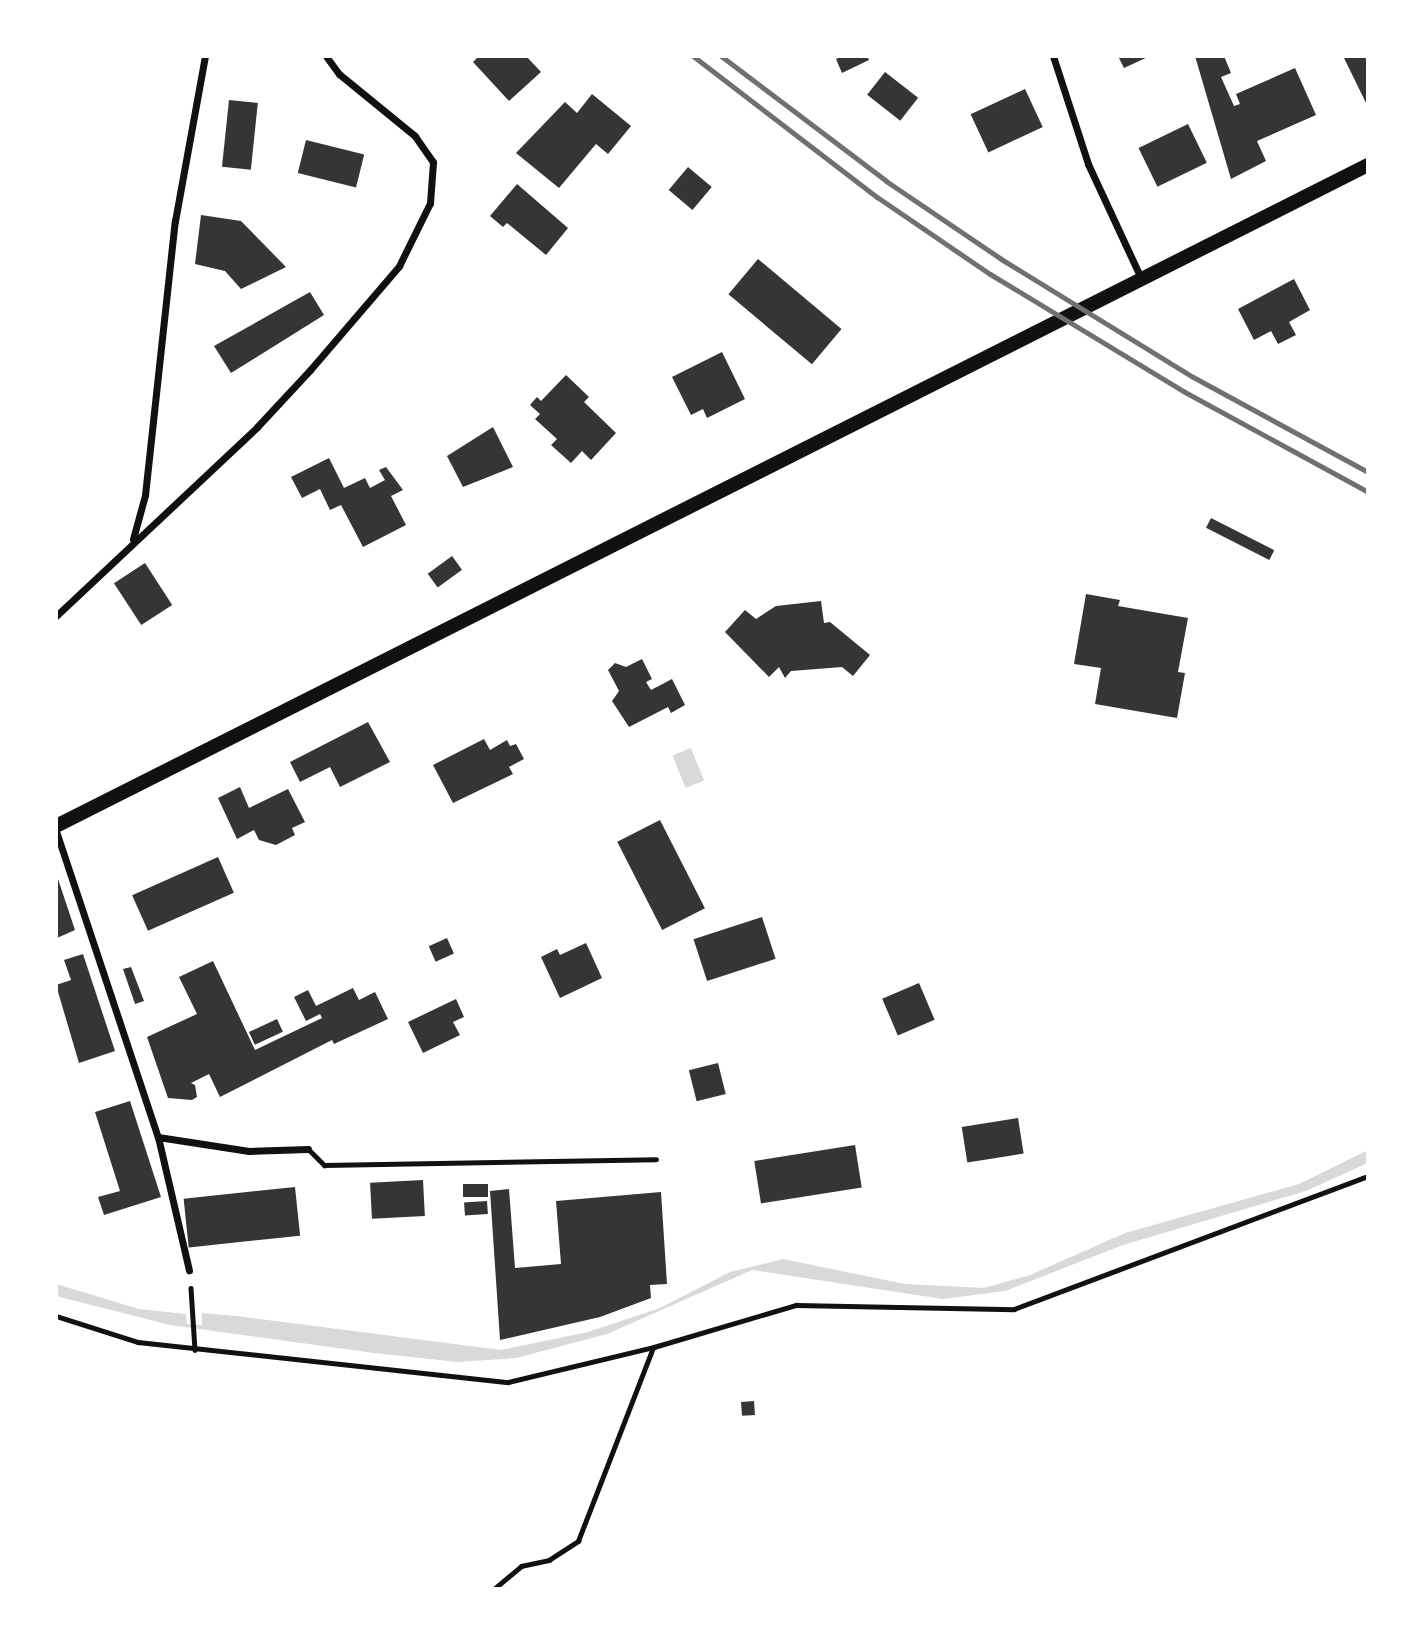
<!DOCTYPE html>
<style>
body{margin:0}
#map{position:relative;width:1424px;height:1645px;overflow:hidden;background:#fff;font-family:"Varela Round",sans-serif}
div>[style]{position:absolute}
.water>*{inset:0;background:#d9d9d9;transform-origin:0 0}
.building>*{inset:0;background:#353535;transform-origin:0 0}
.path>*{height:4.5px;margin:-2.25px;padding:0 2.25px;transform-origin:2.25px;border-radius:2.25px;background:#111}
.service>*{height:5px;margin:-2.5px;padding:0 2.5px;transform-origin:2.5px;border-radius:2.5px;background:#111}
.minor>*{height:7px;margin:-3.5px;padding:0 3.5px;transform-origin:3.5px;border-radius:3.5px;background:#111}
.secondary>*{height:14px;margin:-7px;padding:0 7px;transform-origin:7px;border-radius:7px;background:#111}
.rail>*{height:5px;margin:-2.5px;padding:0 2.5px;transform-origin:2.5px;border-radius:2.5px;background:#707070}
span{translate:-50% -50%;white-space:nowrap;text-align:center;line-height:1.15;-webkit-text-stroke:7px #fff;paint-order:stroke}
.frame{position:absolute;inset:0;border:58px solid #fff;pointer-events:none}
</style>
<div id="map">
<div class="water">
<div style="left:691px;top:748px;width:35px;height:20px;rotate:68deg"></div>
<div style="clip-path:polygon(1368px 1150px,1368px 1163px,1306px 1191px,1123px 1245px,1005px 1291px,943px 1299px,752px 1270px,607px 1334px,516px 1358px,458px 1362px,374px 1353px,170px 1325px,56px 1296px,56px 1284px,139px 1309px,186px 1314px,187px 1324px,202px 1325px,202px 1313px,237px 1316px,501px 1350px,588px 1332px,660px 1308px,730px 1272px,783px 1259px,905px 1284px,984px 1288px,1030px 1275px,1125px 1233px,1299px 1184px)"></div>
</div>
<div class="building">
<div style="clip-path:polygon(479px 56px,526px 56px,541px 72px,509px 101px,473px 62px)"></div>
<div style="clip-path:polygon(843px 56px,867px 56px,869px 60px,842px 73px,836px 59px)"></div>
<div style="clip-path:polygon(1118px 56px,1150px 56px,1124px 68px)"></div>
<div style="clip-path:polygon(1195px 56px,1224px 56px,1231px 73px,1221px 77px,1234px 106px,1240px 104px,1236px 94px,1295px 68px,1316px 115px,1257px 141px,1266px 161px,1231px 179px)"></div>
<div style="clip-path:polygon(1343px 56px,1368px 56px,1368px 107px)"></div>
<div style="left:885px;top:72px;width:42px;height:29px;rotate:38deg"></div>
<div style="left:1025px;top:89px;width:42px;height:60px;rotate:65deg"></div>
<div style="clip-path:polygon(592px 94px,631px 126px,608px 154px,596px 144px,559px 188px,516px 153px,565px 102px,577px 113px)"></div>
<div style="left:229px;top:100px;width:29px;height:67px;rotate:6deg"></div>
<div style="left:1188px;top:124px;width:43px;height:55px;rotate:64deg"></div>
<div style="left:306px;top:140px;width:60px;height:34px;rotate:14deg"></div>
<div style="left:688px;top:167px;width:31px;height:30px;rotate:40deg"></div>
<div style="clip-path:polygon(517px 184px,568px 228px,546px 255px,507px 223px,503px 227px,490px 216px)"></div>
<div style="clip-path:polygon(201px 215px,241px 221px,286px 267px,241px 289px,225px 271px,195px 264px)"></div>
<div style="left:758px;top:259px;width:109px;height:46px;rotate:40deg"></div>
<div style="clip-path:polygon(1294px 279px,1310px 310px,1289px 322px,1296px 335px,1278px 344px,1271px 331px,1254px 340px,1238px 309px)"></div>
<div style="clip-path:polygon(310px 292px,324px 315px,231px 373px,214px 346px)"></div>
<div style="clip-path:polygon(722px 352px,745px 399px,707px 418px,703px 409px,691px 415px,672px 377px)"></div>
<div style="clip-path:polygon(566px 375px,589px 397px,584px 402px,616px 433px,591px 460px,582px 451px,571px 463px,551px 445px,557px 439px,535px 419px,540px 414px,530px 405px,537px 397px,541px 401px)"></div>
<div style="clip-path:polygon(493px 427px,513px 467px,463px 487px,447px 456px)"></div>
<div style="clip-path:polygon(329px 458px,344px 488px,365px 478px,370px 488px,385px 480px,379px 470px,386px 467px,403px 490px,391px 496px,406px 525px,363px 547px,341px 505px,330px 510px,320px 489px,302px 498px,291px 477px)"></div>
<div style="left:1211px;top:518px;width:71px;height:11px;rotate:27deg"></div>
<div style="left:452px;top:556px;width:17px;height:30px;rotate:54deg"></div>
<div style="left:145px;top:563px;width:50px;height:37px;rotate:57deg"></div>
<div style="clip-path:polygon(1086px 594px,1120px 600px,1118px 606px,1188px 618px,1178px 672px,1185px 673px,1177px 718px,1095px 704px,1101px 668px,1074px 664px)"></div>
<div style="clip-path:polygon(821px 601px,824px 623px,830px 622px,870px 655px,853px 676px,842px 667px,791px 671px,785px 678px,779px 667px,769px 677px,725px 632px,745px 610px,756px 619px,776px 606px)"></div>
<div style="clip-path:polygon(642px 659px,652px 679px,646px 682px,651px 690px,672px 679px,685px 705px,671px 713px,668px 707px,629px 727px,612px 701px,619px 691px,608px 670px,615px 663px,626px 667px)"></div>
<div style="clip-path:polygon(368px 722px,390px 762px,340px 787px,330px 767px,300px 782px,290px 762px)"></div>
<div style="clip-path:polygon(484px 739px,490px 750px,507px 740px,510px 746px,516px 744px,524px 759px,509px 767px,513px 774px,453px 803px,433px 765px)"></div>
<div style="clip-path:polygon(240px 787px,249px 808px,288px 789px,305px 822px,292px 828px,295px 835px,276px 845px,259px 840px,254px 830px,237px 839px,218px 798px)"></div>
<div style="left:660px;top:820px;width:99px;height:48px;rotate:63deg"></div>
<div style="left:218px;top:857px;width:39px;height:94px;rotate:66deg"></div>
<div style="clip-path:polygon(58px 879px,75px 930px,57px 938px,56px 881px)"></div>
<div style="left:762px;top:917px;width:44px;height:72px;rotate:72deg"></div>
<div style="left:447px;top:938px;width:17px;height:20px;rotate:66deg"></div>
<div style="clip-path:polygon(586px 943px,602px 978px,560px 998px,541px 957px,557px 949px,560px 955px)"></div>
<div style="clip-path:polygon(83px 954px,115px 1051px,79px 1063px,56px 985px,71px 980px,64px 960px)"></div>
<div style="clip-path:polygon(213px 961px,255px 1050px,322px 1018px,320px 1014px,306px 1021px,294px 997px,308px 990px,316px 1006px,353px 988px,359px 1000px,375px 992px,388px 1019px,334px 1044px,332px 1040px,220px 1097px,209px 1074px,191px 1083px,195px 1085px,197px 1097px,192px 1100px,168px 1098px,147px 1037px,197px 1014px,179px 977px)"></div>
<div style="clip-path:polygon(131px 967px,144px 1001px,135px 1004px,123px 969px)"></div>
<div style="left:919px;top:983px;width:40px;height:40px;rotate:67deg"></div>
<div style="clip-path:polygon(456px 999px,464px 1017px,453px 1022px,460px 1035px,423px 1053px,408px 1022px)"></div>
<div style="left:277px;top:1019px;width:14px;height:31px;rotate:65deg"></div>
<div style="left:718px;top:1063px;width:32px;height:30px;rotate:76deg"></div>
<div style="clip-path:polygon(130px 1101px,161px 1197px,104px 1215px,98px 1197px,120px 1191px,95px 1112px)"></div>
<div style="left:1018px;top:1118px;width:36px;height:57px;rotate:81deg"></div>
<div style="left:855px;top:1145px;width:43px;height:102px;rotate:81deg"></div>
<div style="left:423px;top:1180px;width:36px;height:53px;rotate:87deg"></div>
<div style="left:488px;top:1184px;width:13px;height:25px;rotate:90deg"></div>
<div style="left:295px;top:1187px;width:49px;height:112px;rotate:84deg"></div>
<div style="clip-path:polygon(509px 1189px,515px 1268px,561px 1264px,556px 1201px,661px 1192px,667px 1284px,650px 1285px,651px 1298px,600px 1317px,500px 1340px,490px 1191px)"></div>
<div style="left:487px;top:1201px;width:13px;height:23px;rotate:86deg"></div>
<div style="left:754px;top:1401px;width:14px;height:13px;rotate:86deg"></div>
</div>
<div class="path">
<div style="left:191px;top:1288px;width:62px;rotate:86.3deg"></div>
<div style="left:56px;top:1316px;width:86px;rotate:17.6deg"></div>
<div style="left:138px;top:1342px;width:372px;rotate:6.2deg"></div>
<div style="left:508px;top:1382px;width:150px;rotate:-13.5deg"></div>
<div style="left:654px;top:1347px;width:148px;rotate:-16.5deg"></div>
<div style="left:796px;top:1305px;width:218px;rotate:1.1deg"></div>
<div style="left:1014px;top:1309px;width:378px;rotate:-20.6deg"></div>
<div style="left:494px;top:1589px;width:35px;rotate:-40deg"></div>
<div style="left:521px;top:1566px;width:29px;rotate:-12deg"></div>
<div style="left:549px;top:1560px;width:35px;rotate:-33deg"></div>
<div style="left:578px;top:1541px;width:207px;rotate:-68.8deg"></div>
</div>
<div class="service">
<div style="left:308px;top:1149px;width:23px;rotate:45deg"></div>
<div style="left:324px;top:1165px;width:332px;rotate:-1deg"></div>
</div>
<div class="minor">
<div style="left:1053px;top:56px;width:114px;rotate:72deg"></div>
<div style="left:1088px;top:164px;width:126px;rotate:65.1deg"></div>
<div style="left:133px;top:539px;width:46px;rotate:-74.7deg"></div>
<div style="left:145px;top:495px;width:276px;rotate:-83.8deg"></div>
<div style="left:175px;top:221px;width:168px;rotate:-79.7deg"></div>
<div style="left:56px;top:616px;width:276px;rotate:-43.2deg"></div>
<div style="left:257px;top:427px;width:78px;rotate:-47.1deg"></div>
<div style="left:310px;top:370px;width:137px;rotate:-49.4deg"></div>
<div style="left:399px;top:266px;width:70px;rotate:-63.8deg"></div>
<div style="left:430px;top:203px;width:41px;rotate:-85.8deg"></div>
<div style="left:433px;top:162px;width:32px;rotate:-125deg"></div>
<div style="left:415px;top:136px;width:98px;rotate:-140.8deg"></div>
<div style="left:339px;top:74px;width:22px;rotate:-126deg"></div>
<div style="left:56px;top:831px;width:323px;rotate:71.6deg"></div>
<div style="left:158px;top:1137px;width:137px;rotate:76.9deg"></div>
<div style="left:158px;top:1137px;width:92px;rotate:8.7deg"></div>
<div style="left:249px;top:1151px;width:59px;rotate:-1.9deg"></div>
</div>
<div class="secondary">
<div style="left:56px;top:826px;width:1469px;rotate:-26.74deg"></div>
</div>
<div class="rail">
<div style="left:693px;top:56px;width:232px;rotate:37.5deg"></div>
<div style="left:877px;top:197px;width:137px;rotate:34.3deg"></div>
<div style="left:990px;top:274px;width:226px;rotate:31.2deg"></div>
<div style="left:1183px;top:391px;width:211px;rotate:28.6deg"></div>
<div style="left:721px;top:56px;width:207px;rotate:37.1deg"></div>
<div style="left:886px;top:181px;width:139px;rotate:34.1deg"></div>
<div style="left:1001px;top:259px;width:225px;rotate:31.6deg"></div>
<div style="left:1193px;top:377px;width:199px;rotate:28.5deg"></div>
</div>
<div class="frame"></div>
</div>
